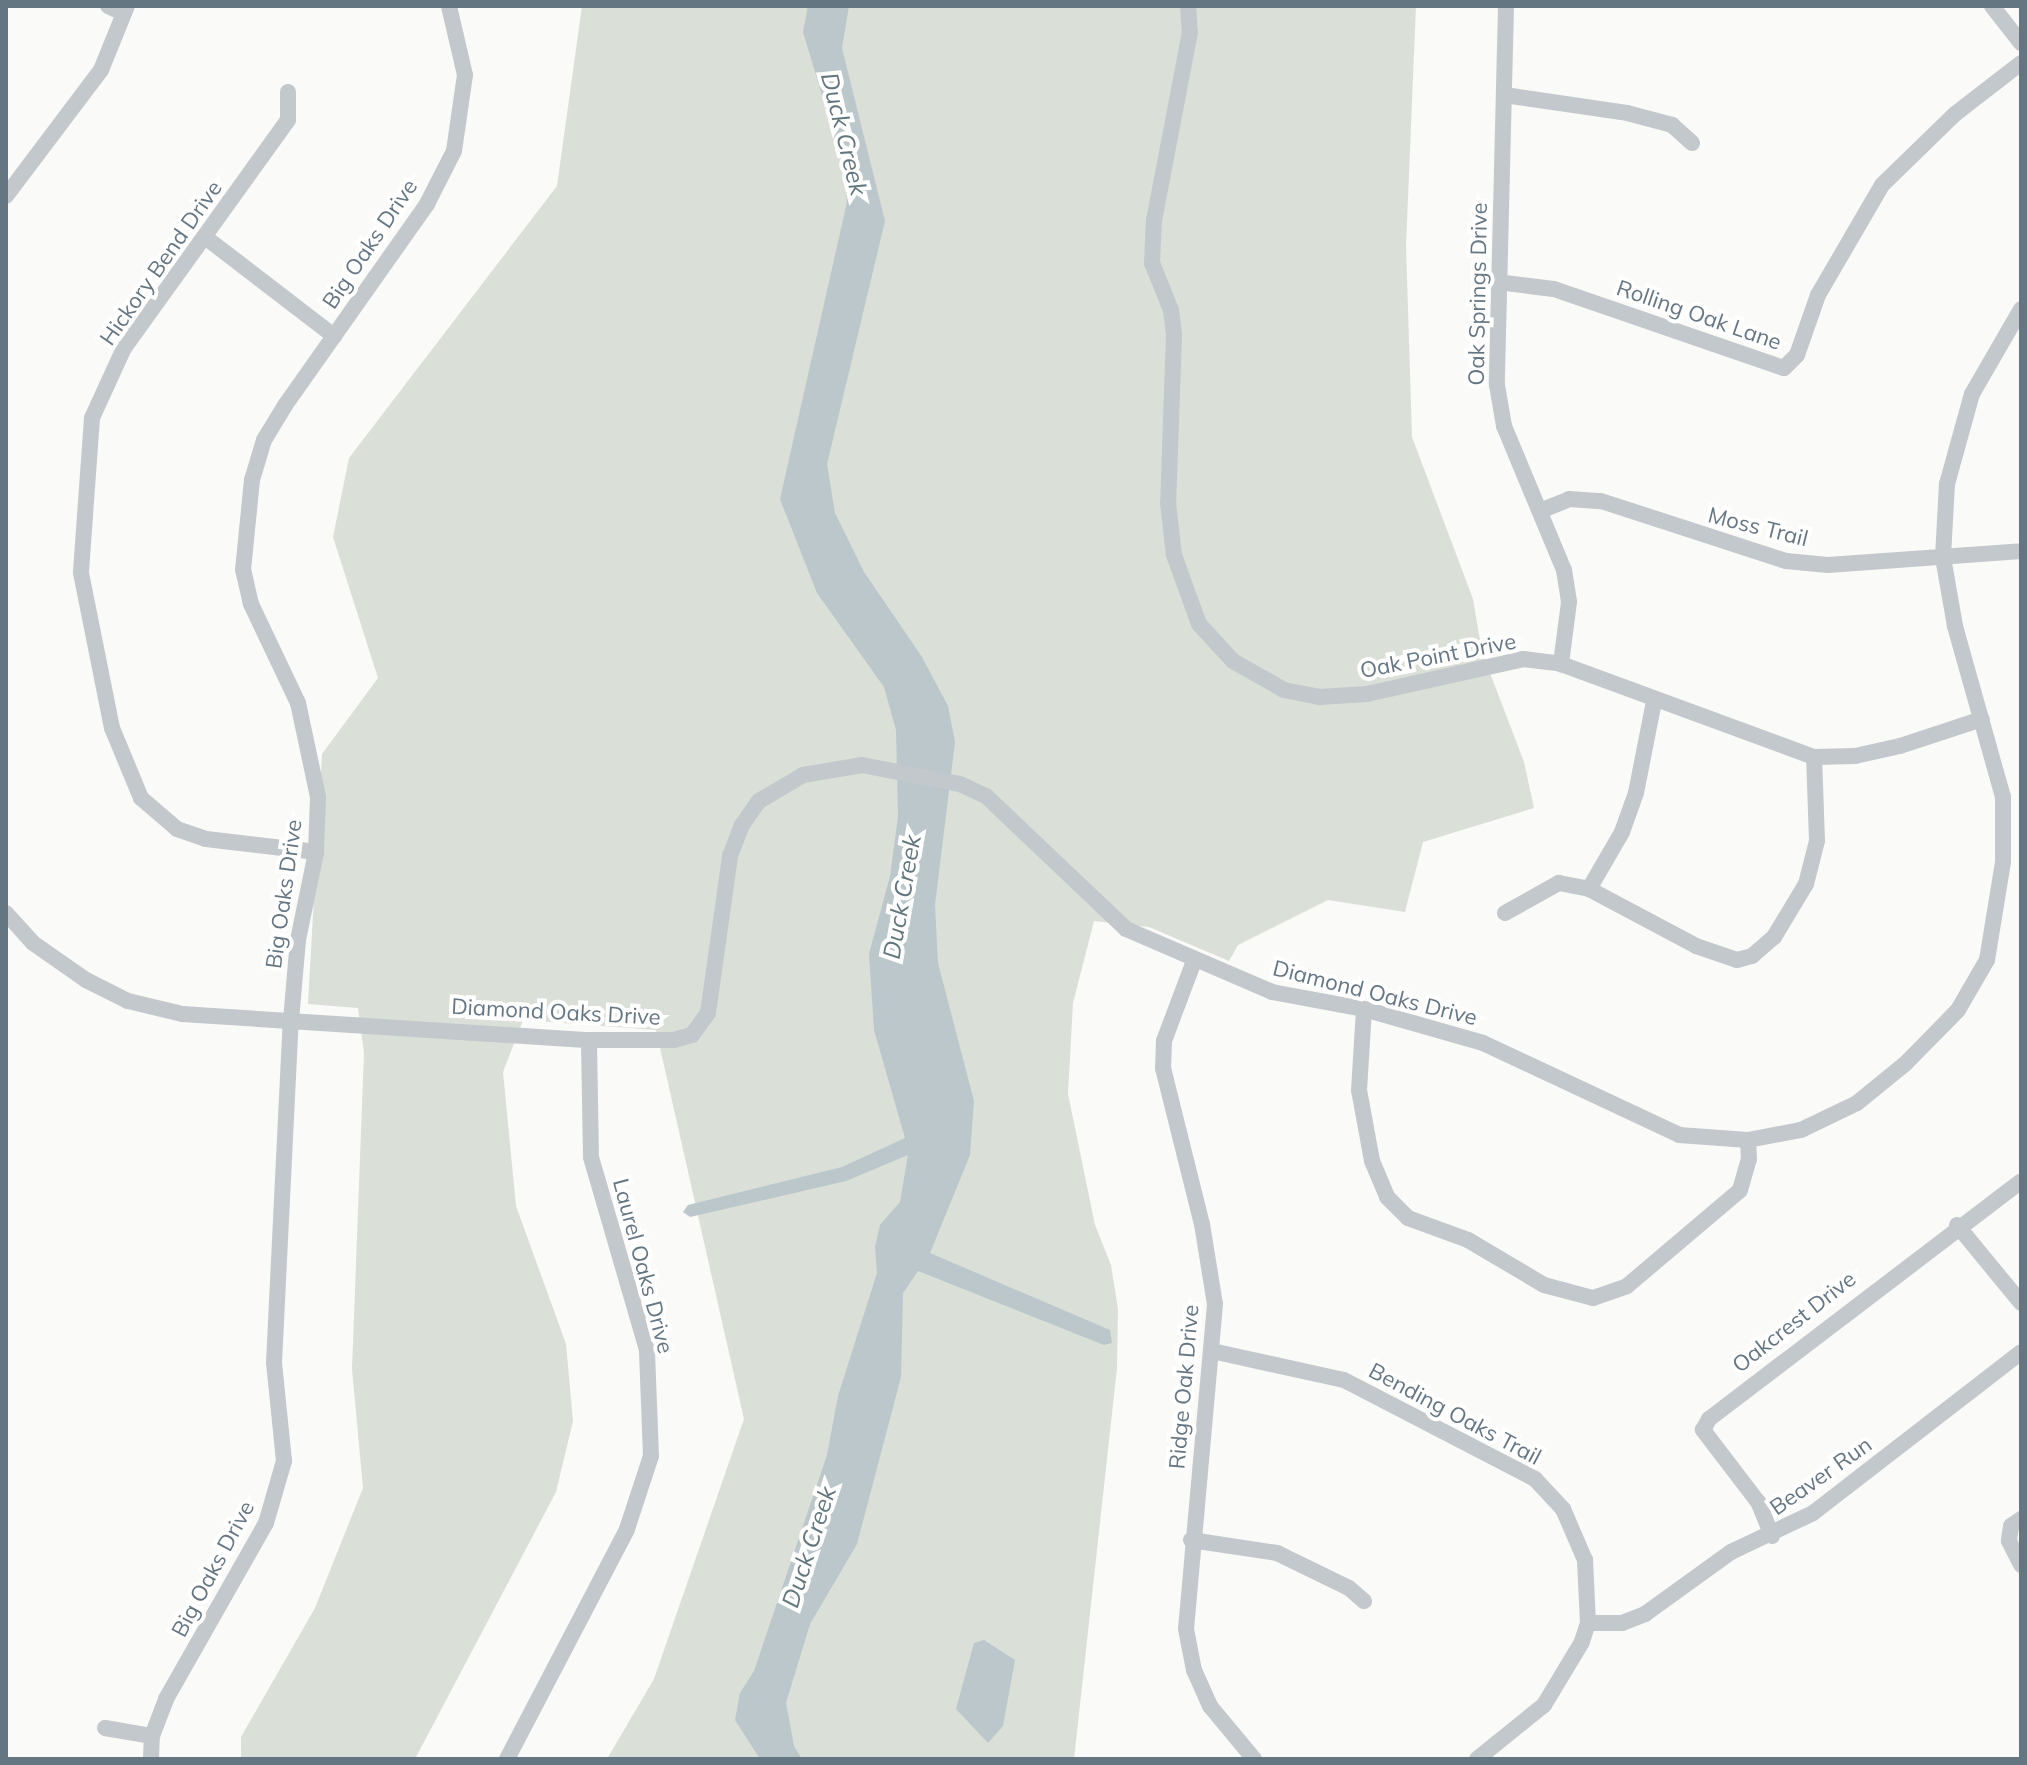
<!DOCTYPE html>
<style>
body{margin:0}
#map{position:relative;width:2027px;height:1765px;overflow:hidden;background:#fafaf8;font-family:Mulish,sans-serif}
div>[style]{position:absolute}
.green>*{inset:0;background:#dadfd7}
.water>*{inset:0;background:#bbc7cb}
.minor>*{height:16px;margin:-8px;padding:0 8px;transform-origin:8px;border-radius:8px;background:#c3c8cc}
span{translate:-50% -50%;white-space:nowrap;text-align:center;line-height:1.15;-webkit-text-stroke:8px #fff;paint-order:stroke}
.street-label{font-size:22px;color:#657683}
.water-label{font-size:24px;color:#60757c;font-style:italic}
.frame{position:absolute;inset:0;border:8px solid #657683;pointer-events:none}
</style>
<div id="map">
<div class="green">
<div style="clip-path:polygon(582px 6px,1416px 6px,1406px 246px,1412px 437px,1473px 599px,1482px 652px,1524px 762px,1534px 808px,1423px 842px,1405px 912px,1328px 900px,1238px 945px,1229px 961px,1149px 927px,1094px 921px,1073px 1003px,1068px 1094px,1095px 1225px,1111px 1265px,1118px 1309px,1117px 1368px,1074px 1759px,607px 1759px,654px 1679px,744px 1419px,656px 1030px,523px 1020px,503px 1072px,516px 1206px,566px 1344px,573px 1421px,556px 1492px,415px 1759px,241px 1759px,241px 1737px,315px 1608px,363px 1488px,352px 1369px,364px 1053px,358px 1008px,308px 1004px,322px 754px,378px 678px,333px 537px,349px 458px,557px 186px)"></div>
</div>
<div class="water">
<div style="clip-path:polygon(808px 6px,849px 6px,842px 48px,885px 221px,827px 464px,835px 513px,864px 572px,922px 657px,948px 706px,955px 742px,935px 905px,938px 963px,974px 1101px,970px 1155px,930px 1253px,1110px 1330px,1112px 1343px,1104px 1345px,918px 1271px,903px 1293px,901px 1377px,857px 1544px,810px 1624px,786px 1703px,794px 1746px,802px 1759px,760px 1759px,735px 1720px,740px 1693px,754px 1671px,827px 1455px,838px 1396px,877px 1273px,875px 1247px,880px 1225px,900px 1202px,908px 1155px,846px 1181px,690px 1217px,683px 1212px,688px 1205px,842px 1167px,905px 1138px,874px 1030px,869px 954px,890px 876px,898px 817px,896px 730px,884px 687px,817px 593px,780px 499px,847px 202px,843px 165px,803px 32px)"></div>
<div style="clip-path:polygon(984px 1640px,1015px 1660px,1003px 1726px,988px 1743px,956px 1709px,974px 1643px)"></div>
</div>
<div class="minor">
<div style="left:108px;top:6px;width:17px;rotate:25deg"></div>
<div style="left:1188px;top:6px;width:26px;rotate:86deg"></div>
<div style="left:1190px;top:32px;width:191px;rotate:100.8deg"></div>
<div style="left:1154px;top:220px;width:43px;rotate:92.7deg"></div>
<div style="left:1152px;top:263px;width:51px;rotate:68deg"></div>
<div style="left:1171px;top:310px;width:25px;rotate:83deg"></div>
<div style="left:1174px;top:335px;width:168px;rotate:92deg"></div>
<div style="left:1168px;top:503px;width:52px;rotate:83.4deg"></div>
<div style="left:1174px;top:555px;width:73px;rotate:70.1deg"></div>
<div style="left:1199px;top:624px;width:50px;rotate:47.4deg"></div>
<div style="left:1233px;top:661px;width:59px;rotate:29.6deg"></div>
<div style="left:1284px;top:690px;width:36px;rotate:11deg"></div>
<div style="left:1319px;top:697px;width:48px;rotate:-3.6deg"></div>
<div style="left:1367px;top:694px;width:160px;rotate:-12.6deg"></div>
<div style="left:1523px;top:659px;width:38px;rotate:7deg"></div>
<div style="left:1561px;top:664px;width:270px;rotate:20.2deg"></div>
<div style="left:1814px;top:757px;width:41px;rotate:-1.4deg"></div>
<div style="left:1855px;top:756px;width:46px;rotate:-12.5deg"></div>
<div style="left:1900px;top:746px;width:86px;rotate:-18.2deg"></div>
<div style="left:1506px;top:6px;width:379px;rotate:91.4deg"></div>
<div style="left:1497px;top:385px;width:42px;rotate:80.3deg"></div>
<div style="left:1504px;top:426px;width:156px;rotate:67.4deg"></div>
<div style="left:1564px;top:570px;width:32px;rotate:81deg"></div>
<div style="left:1569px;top:602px;width:63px;rotate:97.4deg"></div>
<div style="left:1992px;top:6px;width:47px;rotate:51.9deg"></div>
<div style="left:288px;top:92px;width:28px;rotate:90deg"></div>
<div style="left:288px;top:120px;width:281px;rotate:125.7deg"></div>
<div style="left:124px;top:348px;width:77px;rotate:114.6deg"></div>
<div style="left:92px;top:418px;width:155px;rotate:94.1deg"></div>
<div style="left:81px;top:573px;width:158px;rotate:78.7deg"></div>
<div style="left:112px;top:728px;width:76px;rotate:67.5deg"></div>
<div style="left:141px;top:798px;width:48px;rotate:40.7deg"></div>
<div style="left:177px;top:829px;width:31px;rotate:19deg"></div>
<div style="left:206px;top:839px;width:111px;rotate:6.7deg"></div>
<div style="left:1504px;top:95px;width:124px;rotate:8.3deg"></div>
<div style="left:1627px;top:113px;width:47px;rotate:14.9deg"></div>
<div style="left:1672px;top:125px;width:27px;rotate:42deg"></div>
<div style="left:6px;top:196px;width:158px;rotate:-53deg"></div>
<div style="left:101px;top:70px;width:69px;rotate:-67.9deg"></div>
<div style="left:205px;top:237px;width:163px;rotate:37.5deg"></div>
<div style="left:1497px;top:282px;width:57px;rotate:7deg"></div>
<div style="left:1554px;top:289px;width:243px;rotate:19deg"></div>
<div style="left:1784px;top:368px;width:18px;rotate:-45deg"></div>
<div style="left:1797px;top:355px;width:64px;rotate:-70.7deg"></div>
<div style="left:1818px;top:295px;width:127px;rotate:-59.8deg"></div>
<div style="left:1882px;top:185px;width:102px;rotate:-44.2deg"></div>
<div style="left:1955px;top:114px;width:83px;rotate:-37.7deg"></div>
<div style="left:1540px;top:511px;width:31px;rotate:-22deg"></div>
<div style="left:1569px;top:499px;width:32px;rotate:4deg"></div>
<div style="left:1601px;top:501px;width:194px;rotate:18deg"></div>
<div style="left:1786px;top:561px;width:42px;rotate:5.4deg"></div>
<div style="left:1828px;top:565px;width:194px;rotate:-4.1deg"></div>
<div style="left:1589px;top:889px;width:66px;rotate:-59.9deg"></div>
<div style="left:1622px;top:832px;width:41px;rotate:-70.3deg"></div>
<div style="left:1636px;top:793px;width:94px;rotate:-78.9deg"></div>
<div style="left:6px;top:913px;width:40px;rotate:48deg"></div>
<div style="left:33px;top:943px;width:65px;rotate:34.9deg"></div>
<div style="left:86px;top:980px;width:47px;rotate:26.6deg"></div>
<div style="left:128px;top:1001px;width:56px;rotate:13.5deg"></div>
<div style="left:182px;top:1014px;width:408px;rotate:3.7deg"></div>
<div style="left:589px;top:1040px;width:85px"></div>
<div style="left:674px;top:1040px;width:19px;rotate:-16deg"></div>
<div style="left:692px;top:1035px;width:27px;rotate:-54deg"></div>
<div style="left:708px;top:1013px;width:159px;rotate:-82deg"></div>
<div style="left:730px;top:856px;width:33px;rotate:-69deg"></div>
<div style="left:742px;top:825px;width:29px;rotate:-55deg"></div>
<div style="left:759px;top:801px;width:51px;rotate:-30.6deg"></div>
<div style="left:803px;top:775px;width:60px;rotate:-9.6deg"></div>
<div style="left:862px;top:765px;width:100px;rotate:11deg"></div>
<div style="left:960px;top:784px;width:29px;rotate:25deg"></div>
<div style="left:986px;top:796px;width:193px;rotate:43.5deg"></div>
<div style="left:1126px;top:929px;width:159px;rotate:23.3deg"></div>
<div style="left:1272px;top:992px;width:94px;rotate:10.5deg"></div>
<div style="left:1364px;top:1009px;width:124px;rotate:15.9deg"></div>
<div style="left:1483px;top:1043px;width:217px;rotate:25.1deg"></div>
<div style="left:1679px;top:1135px;width:69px;rotate:4.1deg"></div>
<div style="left:1748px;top:1140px;width:54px;rotate:-10.7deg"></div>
<div style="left:1801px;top:1130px;width:62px;rotate:-25.7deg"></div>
<div style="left:1857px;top:1103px;width:63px;rotate:-39.2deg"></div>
<div style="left:1906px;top:1063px;width:74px;rotate:-45.5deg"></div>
<div style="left:1958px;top:1010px;width:58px;rotate:-59.9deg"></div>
<div style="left:1987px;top:960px;width:99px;rotate:-80.7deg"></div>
<div style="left:2003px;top:862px;width:65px;rotate:-90deg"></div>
<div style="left:2003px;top:797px;width:178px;rotate:-105.7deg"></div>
<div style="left:1955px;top:626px;width:70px;rotate:-99.9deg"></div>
<div style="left:1943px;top:557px;width:73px;rotate:-86.9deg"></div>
<div style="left:1947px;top:484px;width:93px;rotate:-74.5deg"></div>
<div style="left:1972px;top:394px;width:98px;rotate:-60deg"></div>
<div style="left:1505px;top:913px;width:62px;rotate:-29.1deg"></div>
<div style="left:1559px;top:883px;width:31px;rotate:11deg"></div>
<div style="left:1589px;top:889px;width:121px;rotate:28deg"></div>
<div style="left:1696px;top:946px;width:43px;rotate:18.9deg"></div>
<div style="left:1737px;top:960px;width:16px;rotate:-15deg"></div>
<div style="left:1752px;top:956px;width:29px;rotate:-41deg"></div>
<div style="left:1774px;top:937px;width:62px;rotate:-58.9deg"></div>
<div style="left:1806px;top:884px;width:44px;rotate:-75.7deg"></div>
<div style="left:1817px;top:841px;width:84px;rotate:-92deg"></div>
<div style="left:1194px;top:961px;width:85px;rotate:110.6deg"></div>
<div style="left:1164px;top:1041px;width:27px;rotate:92deg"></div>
<div style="left:1163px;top:1068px;width:161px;rotate:76deg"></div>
<div style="left:1202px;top:1224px;width:81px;rotate:80.8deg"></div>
<div style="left:1215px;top:1304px;width:326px;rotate:95.1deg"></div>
<div style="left:1186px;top:1629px;width:42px;rotate:79deg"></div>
<div style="left:1194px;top:1670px;width:39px;rotate:66deg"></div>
<div style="left:1210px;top:1706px;width:69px;rotate:50.3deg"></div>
<div style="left:1364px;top:1009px;width:81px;rotate:93.5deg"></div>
<div style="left:1359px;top:1090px;width:72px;rotate:79.6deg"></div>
<div style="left:1372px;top:1161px;width:39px;rotate:67deg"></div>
<div style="left:1387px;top:1197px;width:30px;rotate:45deg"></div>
<div style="left:1408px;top:1218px;width:64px;rotate:20.1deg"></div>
<div style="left:1468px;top:1240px;width:88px;rotate:30.6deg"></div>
<div style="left:1544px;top:1285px;width:51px;rotate:14.9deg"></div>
<div style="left:1593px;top:1298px;width:36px;rotate:-19deg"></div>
<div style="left:1627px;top:1286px;width:148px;rotate:-40.3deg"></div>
<div style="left:1740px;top:1190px;width:32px;rotate:-74deg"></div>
<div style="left:1749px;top:1159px;width:19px;rotate:-93deg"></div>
<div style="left:1957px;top:1225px;width:101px;rotate:50.6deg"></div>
<div style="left:1212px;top:1351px;width:135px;rotate:12.4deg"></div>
<div style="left:1344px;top:1380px;width:215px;rotate:27.4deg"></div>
<div style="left:1535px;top:1479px;width:41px;rotate:47deg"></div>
<div style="left:1563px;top:1509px;width:56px;rotate:66.7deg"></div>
<div style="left:1585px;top:1560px;width:63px;rotate:87.3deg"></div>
<div style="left:1588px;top:1623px;width:20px;rotate:108deg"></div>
<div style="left:1582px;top:1642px;width:74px;rotate:121.1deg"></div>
<div style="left:1544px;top:1705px;width:86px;rotate:141.1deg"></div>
<div style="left:2021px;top:1519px;width:12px;rotate:145deg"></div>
<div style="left:2011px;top:1526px;width:15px;rotate:98deg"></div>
<div style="left:2009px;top:1541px;width:27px;rotate:63deg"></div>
<div style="left:1772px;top:1536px;width:37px;rotate:-112deg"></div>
<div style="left:1758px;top:1502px;width:91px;rotate:-127.4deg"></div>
<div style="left:1703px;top:1430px;width:13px;rotate:-61deg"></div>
<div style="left:1709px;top:1419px;width:392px;rotate:-37.3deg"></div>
<div style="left:1191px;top:1540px;width:87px;rotate:8.6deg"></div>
<div style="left:1277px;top:1553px;width:80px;rotate:25.9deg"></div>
<div style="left:1349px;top:1588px;width:20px;rotate:41deg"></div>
<div style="left:1588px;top:1623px;width:34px"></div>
<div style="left:1622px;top:1623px;width:25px;rotate:-21deg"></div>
<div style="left:1645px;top:1614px;width:106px;rotate:-35.8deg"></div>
<div style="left:1731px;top:1552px;width:91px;rotate:-25.4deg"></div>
<div style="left:1813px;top:1513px;width:263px;rotate:-37.7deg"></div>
<div style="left:105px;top:1728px;width:48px;rotate:9.7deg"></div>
<div style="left:151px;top:1759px;width:23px;rotate:-88deg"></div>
<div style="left:152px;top:1736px;width:40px;rotate:-69deg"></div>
<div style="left:166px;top:1699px;width:202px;rotate:-60.4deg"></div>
<div style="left:266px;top:1523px;width:65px;rotate:-73.8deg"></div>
<div style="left:284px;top:1461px;width:99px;rotate:-95.8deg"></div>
<div style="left:274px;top:1363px;width:343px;rotate:-87.2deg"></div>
<div style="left:291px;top:1020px;width:80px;rotate:-85deg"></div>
<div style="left:298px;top:940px;width:90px;rotate:-78.4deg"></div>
<div style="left:316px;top:852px;width:55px;rotate:-87.9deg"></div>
<div style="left:318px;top:797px;width:96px;rotate:-102deg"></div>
<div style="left:298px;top:703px;width:110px;rotate:-115.4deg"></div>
<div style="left:251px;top:604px;width:35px;rotate:-103deg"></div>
<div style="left:243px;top:570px;width:90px;rotate:-84.3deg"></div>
<div style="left:252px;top:480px;width:42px;rotate:-73.3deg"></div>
<div style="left:264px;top:440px;width:42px;rotate:-58.6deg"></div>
<div style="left:286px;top:404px;width:245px;rotate:-54.8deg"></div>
<div style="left:427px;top:204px;width:59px;rotate:-63deg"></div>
<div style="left:454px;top:151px;width:77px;rotate:-81.8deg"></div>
<div style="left:465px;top:75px;width:71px;rotate:-103.1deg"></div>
<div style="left:507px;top:1759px;width:259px;rotate:-62.4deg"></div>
<div style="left:627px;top:1529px;width:77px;rotate:-71.8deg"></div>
<div style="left:651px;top:1456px;width:106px;rotate:-92.2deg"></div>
<div style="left:647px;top:1350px;width:201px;rotate:-106.2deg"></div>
<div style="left:591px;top:1157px;width:117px;rotate:-91deg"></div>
</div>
<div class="street-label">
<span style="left:370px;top:244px;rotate:-56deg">Big Oaks Drive</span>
<span style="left:161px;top:263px;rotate:-55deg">Hickory Bend Drive</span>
<span style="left:1478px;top:294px;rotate:-89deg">Oak Springs Drive</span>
<span style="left:1699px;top:315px;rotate:19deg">Rolling Oak Lane</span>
<span style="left:1758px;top:527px;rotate:14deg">Moss Trail</span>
<span style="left:1438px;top:656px;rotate:-11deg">Oak Point Drive</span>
<span style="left:284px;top:894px;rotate:-82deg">Big Oaks Drive</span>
<span style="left:1375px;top:993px;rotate:14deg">Diamond Oaks Drive</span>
<span style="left:556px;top:1012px;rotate:3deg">Diamond Oaks Drive</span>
<span style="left:643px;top:1266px;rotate:75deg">Laurel Oaks Drive</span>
<span style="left:1794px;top:1322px;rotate:-38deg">Oakcrest Drive</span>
<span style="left:1184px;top:1387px;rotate:-85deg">Ridge Oak Drive</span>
<span style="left:1455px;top:1414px;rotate:28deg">Bending Oaks Trail</span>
<span style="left:1821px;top:1476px;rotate:-35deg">Beaver Run</span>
<span style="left:213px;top:1569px;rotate:-62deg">Big Oaks Drive</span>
</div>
<div class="water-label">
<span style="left:844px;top:134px;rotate:76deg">Duck Creek</span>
<span style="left:902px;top:897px;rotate:-80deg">Duck Creek</span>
<span style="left:809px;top:1547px;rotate:-72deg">Duck Creek</span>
</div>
<div class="frame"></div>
</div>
